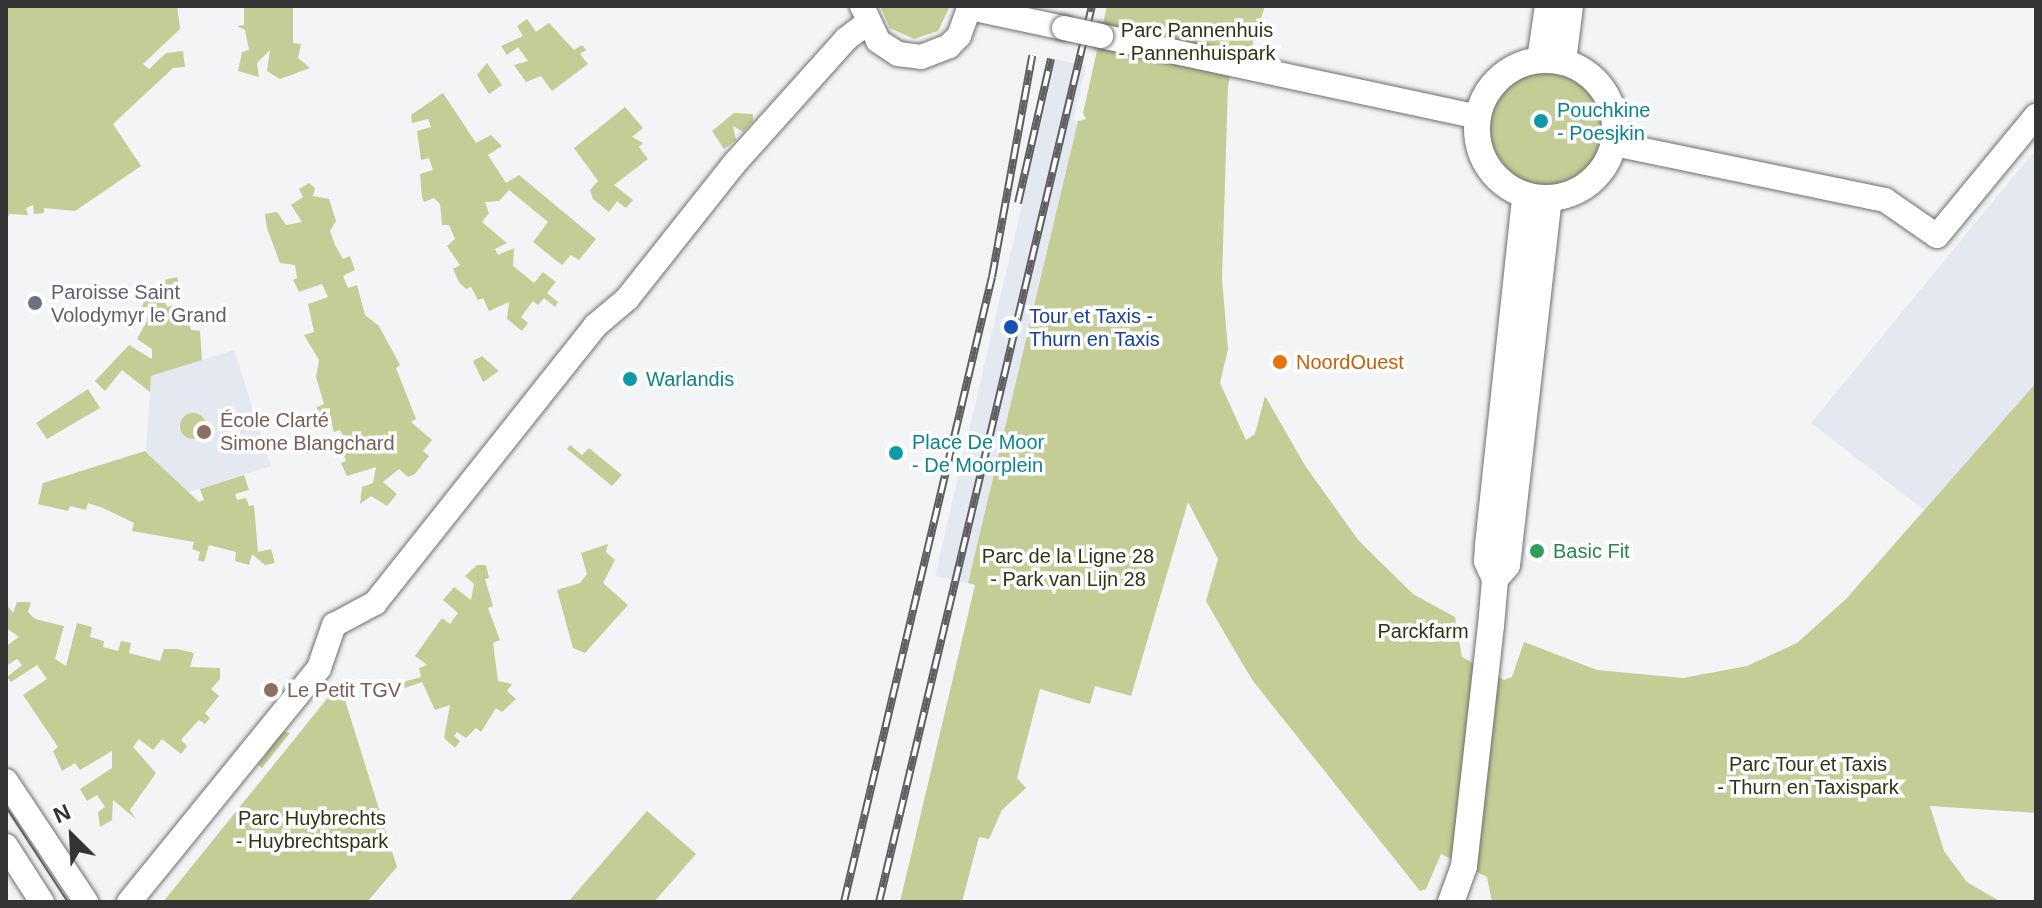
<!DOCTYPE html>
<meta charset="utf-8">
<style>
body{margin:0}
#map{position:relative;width:2042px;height:908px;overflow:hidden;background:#f3f4f5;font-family:Arial,sans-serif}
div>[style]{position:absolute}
.built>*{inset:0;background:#e4e8f0}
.green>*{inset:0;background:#c4cd95}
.round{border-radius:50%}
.roads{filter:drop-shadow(0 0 2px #6d6e6f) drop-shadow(0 0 2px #6d6e6f)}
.tertiary>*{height:24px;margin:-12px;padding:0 12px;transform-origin:12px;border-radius:12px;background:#fff}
.secondary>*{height:26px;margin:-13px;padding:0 13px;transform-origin:13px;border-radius:13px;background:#fff}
.secondary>.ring{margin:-13px;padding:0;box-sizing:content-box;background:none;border:26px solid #fff;border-radius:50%}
.tram>*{height:2px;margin:-1px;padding:0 1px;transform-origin:1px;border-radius:1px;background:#5e5f60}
.rail>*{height:8px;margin-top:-4px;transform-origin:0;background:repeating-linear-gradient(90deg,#fff 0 15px,#5e5f60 0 30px);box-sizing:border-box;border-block:2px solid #5e5f60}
.bridges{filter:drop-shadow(0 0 2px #6d6e6f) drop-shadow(0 0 2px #6d6e6f)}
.tertiary-bridge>*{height:24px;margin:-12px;padding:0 12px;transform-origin:12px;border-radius:12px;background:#fff}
.dots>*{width:22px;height:22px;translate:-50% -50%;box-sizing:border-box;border:4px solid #fff;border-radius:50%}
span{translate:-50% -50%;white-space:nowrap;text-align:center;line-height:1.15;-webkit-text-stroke:7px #fff;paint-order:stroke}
.park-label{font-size:20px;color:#2f3414}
.culture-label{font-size:20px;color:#0d838f}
.left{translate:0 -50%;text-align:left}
.worship-label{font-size:20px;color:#5b616d}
.transit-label{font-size:20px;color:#164399}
.food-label{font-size:20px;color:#c56008}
.education-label{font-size:20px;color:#785e54}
.leisure-label{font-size:20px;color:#27864d}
.frame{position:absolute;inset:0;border:8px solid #343435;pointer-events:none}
.north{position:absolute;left:32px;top:796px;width:80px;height:80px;-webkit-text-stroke:6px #fff;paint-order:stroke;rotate:336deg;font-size:22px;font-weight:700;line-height:32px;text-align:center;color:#343435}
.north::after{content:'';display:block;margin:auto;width:28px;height:36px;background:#343435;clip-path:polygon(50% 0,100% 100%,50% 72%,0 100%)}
</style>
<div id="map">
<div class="built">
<div style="clip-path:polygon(1056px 59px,1086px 66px,1073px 119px,1078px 121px,968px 583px,935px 576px)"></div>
<div style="clip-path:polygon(2036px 149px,2036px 384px,1924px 510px,1811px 423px)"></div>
<div style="clip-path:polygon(234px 350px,271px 466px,189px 492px,146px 451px,151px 376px)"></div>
</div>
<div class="green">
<div style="clip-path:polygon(6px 6px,177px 6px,180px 29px,143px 64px,149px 69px,166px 53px,183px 51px,185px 67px,173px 68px,113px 124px,141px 166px,75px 211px,44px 208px,44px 213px,34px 214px,33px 205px,26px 208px,28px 215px,9px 214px,6px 222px)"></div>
<div style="clip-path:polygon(244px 6px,293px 6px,293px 43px,301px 44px,298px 58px,310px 68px,280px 79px,267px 71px,270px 50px,257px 63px,259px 77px,238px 71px,242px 52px,249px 50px,245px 30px,237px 26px,244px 25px)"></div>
<div style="clip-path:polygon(880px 6px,950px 6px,938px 31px,914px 39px,890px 28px)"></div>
<div style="clip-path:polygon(1107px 6px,1265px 6px,1252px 46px,1235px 48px,1228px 86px,1222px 279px,1228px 349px,1220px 383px,1246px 440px,1255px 434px,1265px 396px,1306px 467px,1359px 541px,1413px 594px,1455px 617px,1462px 657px,1504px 680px,1512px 677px,1524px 642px,1597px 670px,1683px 678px,1747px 666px,1797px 643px,1846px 599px,2036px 383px,2036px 813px,1930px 806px,1944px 851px,1967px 882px,2001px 902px,1492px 902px,1487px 877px,1441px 854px,1426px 889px,1420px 891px,1253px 681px,1232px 646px,1206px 601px,1218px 559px,1188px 502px,1131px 696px,1095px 686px,1090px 704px,1040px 689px,1017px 778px,1026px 788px,1002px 810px,989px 839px,979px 837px,962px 902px,900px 902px,975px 585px,968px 583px,1078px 121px,1086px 119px,1083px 113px)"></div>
<div style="clip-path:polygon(527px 19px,536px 32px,549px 23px,574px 50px,582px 45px,586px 50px,580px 54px,588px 64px,552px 91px,541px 76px,526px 82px,514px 65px,528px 61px,518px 47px,507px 55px,501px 46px,523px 36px,517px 26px)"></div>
<div style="clip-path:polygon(487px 63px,502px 85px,489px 94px,477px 75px)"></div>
<div class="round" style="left:1488px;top:72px;width:116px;height:116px"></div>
<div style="clip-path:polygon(443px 93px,476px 143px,491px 135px,502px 146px,488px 155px,506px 183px,519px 175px,596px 239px,579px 260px,571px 255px,562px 265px,533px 242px,548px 222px,509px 190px,499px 201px,485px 202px,489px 213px,482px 222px,507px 243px,495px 249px,498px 255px,514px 248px,513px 266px,534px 283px,543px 272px,556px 282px,547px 293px,558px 302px,555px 307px,544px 298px,538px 305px,533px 301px,521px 317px,528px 323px,522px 331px,507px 319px,509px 302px,489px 311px,483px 298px,478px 300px,471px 287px,466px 289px,459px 282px,453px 269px,460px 265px,447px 246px,455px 239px,449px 225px,442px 225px,440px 204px,434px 198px,424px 202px,422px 197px,420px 174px,433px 170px,429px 158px,421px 160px,417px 131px,431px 127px,428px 119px,412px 123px,411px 115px)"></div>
<div style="clip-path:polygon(625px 107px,643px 128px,632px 137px,643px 143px,639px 147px,648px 159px,614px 185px,633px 200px,626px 208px,617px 201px,609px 212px,593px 199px,590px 190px,598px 181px,574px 148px)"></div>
<div style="clip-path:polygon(734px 113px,753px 114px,753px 121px,743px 132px,733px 126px,736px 140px,724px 149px,712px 131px)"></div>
<div style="clip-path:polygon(309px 183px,315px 188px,313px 196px,329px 199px,336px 221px,330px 231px,335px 245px,343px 259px,350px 256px,355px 270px,343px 276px,348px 288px,357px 285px,365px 315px,379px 326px,400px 365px,396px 368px,416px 419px,411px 422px,432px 440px,423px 451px,429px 456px,415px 474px,408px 477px,399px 469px,383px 482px,397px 494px,387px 506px,371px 496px,360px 504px,362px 487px,373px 483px,376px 467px,347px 476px,341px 463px,346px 461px,341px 448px,348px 446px,345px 439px,340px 430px,334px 432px,330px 418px,318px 422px,317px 407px,324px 404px,316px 377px,319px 360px,304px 335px,314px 332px,308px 304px,328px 297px,322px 284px,299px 292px,293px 280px,297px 278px,295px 265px,280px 263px,267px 228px,265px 214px,277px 212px,286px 225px,302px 222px,291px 205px,303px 197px,299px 189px)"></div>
<div style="clip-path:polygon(177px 277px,182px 296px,165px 301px,167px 307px,175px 305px,179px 318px,187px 316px,191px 330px,200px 331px,202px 360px,151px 376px,150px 392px,122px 370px,105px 391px,95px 381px,129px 345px,152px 359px,152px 349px,137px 339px,147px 321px,147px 313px,141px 311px,146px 294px,159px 297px,164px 280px)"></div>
<div style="clip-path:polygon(482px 356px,499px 371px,483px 382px,473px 361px)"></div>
<div style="clip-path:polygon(88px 389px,100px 408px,47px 439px,36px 423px)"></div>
<div class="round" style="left:180px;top:413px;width:26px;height:26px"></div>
<div style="clip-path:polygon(570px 445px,582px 455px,589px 448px,622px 475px,612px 486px,567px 449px)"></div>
<div style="clip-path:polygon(145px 451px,199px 502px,204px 500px,200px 489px,244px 475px,249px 490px,235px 494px,237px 500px,246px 498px,249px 506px,254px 505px,258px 552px,271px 549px,275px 563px,265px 565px,252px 554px,249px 565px,235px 561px,236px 552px,209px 545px,204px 562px,198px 560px,200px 552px,192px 549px,194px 542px,132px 531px,134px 523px,103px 508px,88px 503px,86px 510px,70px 506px,68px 511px,38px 504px,43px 483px)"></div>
<div style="clip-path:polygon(608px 544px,606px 552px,615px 560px,603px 583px,628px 605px,585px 653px,573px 648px,557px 590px,580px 583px,587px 574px,581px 553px)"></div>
<div style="clip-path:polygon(477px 565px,486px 565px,489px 578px,485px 579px,493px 606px,488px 608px,500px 640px,493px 643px,498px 681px,512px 684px,507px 691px,516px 699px,502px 712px,496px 708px,481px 732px,476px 728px,466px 738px,457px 732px,454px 736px,460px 741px,455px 748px,444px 738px,450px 705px,435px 710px,422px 682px,405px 688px,403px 682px,421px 677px,419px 668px,427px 665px,415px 656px,442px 618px,450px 624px,458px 613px,443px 600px,454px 587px,471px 600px,474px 584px,465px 576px)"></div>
<div style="clip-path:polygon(17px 602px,31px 602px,28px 612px,35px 619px,64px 626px,55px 659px,66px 666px,77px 623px,92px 627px,90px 637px,104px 641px,103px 647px,118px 651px,121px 641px,131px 643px,129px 653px,160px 661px,164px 649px,177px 649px,194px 653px,190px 667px,220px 668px,220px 679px,211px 689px,219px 696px,205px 713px,210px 718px,205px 724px,199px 720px,186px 734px,181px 740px,187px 746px,181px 754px,162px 739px,153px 750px,139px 739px,133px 747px,156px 773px,130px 810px,136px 819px,113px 800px,112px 820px,100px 827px,98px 812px,105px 807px,97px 795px,87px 801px,80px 789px,112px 768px,112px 751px,80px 770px,75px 763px,62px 771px,53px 751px,58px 747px,23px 695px,47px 679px,37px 665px,11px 682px,7px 677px,22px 665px,17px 659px,6px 666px,6px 646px,19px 637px,6px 628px,6px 604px,13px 613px)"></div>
<div style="clip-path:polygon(330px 695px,344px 697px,397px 867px,367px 902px,163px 902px)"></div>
<div style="clip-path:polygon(276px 730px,290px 733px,262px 768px,258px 765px,268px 752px,262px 748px)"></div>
<div style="clip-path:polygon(647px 811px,696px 854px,654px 902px,568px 902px)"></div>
</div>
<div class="roads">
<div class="tertiary">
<div style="left:862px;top:6px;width:38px;rotate:65deg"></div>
<div style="left:878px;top:41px;width:24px;rotate:33deg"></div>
<div style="left:898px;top:54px;width:23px;rotate:7deg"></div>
<div style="left:921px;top:57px;width:30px;rotate:-21deg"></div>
<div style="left:949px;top:46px;width:14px;rotate:-45deg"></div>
<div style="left:959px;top:36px;width:32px;rotate:-70deg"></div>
<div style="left:970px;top:8px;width:96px;rotate:12deg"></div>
<div style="left:1101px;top:36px;width:386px;rotate:12.1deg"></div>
<div style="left:1614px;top:144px;width:277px;rotate:11.7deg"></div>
<div style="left:1885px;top:200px;width:63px;rotate:34.7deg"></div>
<div style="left:1937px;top:236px;width:156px;rotate:-50.5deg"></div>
<div style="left:6px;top:781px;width:145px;rotate:56.5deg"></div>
<div style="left:6px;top:846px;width:67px;rotate:57.3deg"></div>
<div style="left:129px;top:902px;width:301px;rotate:-50.9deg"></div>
<div style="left:319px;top:668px;width:46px;rotate:-70.8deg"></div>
<div style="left:334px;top:625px;width:47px;rotate:-28.2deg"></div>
<div style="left:375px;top:603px;width:354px;rotate:-51.5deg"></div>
<div style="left:595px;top:326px;width:42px;rotate:-40.2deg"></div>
<div style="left:627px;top:299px;width:172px;rotate:-51.6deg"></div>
<div style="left:734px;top:164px;width:168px;rotate:-48.1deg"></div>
<div style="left:846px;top:39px;width:25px;rotate:-37deg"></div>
</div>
<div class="secondary">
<div class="ring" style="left:1477px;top:60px;width:112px;height:112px"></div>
<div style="left:1540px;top:60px;width:55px;rotate:-81.6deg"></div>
<div style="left:1563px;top:62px;width:56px;rotate:-82.9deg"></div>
<div style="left:1495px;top:579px;width:18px;rotate:-49deg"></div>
<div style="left:1507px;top:565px;width:17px;rotate:-83deg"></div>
<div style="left:1509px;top:548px;width:351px;rotate:-83.5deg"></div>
<div style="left:1451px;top:902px;width:38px;rotate:-70deg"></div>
<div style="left:1464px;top:866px;width:242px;rotate:-83.6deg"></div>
<div style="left:1491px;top:626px;width:47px;rotate:-85.1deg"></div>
<div style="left:1495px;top:579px;width:20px;rotate:-114deg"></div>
<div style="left:1487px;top:561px;width:16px;rotate:-86deg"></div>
<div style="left:1488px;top:545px;width:351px;rotate:-83.9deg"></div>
</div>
</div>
<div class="tram">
<div style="left:6px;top:807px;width:113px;rotate:56.9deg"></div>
</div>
<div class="rail">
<div style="left:1018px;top:203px;width:148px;rotate:-77.1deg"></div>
<div style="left:844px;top:902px;width:642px;rotate:-76.68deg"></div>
<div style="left:992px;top:277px;width:225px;rotate:-79.7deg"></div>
<div style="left:879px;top:902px;width:921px;rotate:-76.63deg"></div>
</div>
<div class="bridges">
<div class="tertiary-bridge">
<div style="left:1064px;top:28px;width:38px;rotate:12deg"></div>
</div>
</div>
<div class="dots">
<div style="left:1541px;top:121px;background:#0f9aa8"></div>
<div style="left:35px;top:303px;background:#6b7280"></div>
<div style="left:1011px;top:327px;background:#1a4fb4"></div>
<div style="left:1280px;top:362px;background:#e8710a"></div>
<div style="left:630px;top:379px;background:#0f9aa8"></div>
<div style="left:204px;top:432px;background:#8d6e63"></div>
<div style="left:896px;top:453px;background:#0f9aa8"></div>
<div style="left:1537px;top:551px;background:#2e9e5b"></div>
<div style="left:271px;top:690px;background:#8d6e63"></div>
</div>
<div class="park-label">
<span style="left:1197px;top:42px">Parc Pannenhuis<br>- Pannenhuispark</span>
<span style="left:1068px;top:568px">Parc de la Ligne 28<br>- Park van Lijn 28</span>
<span style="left:1423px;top:631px">Parckfarm</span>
<span style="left:1808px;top:776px">Parc Tour et Taxis<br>- Thurn en Taxispark</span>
<span style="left:312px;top:830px">Parc Huybrechts<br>- Huybrechtspark</span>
</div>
<div class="culture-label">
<span class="left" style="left:1557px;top:122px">Pouchkine<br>- Poesjkin</span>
<span class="left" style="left:646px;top:379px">Warlandis</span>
<span class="left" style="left:912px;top:454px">Place De Moor<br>- De Moorplein</span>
</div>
<div class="worship-label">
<span class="left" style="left:51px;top:304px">Paroisse Saint<br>Volodymyr le Grand</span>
</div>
<div class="transit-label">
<span class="left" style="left:1029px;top:328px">Tour et Taxis -<br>Thurn en Taxis</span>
</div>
<div class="food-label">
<span class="left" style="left:1296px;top:362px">NoordOuest</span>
</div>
<div class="education-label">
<span class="left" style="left:220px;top:432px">École Clarté<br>Simone Blangchard</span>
<span class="left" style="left:287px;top:690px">Le Petit TGV</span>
</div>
<div class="leisure-label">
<span class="left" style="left:1553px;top:551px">Basic Fit</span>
</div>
<div class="frame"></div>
<div class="north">N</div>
</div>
